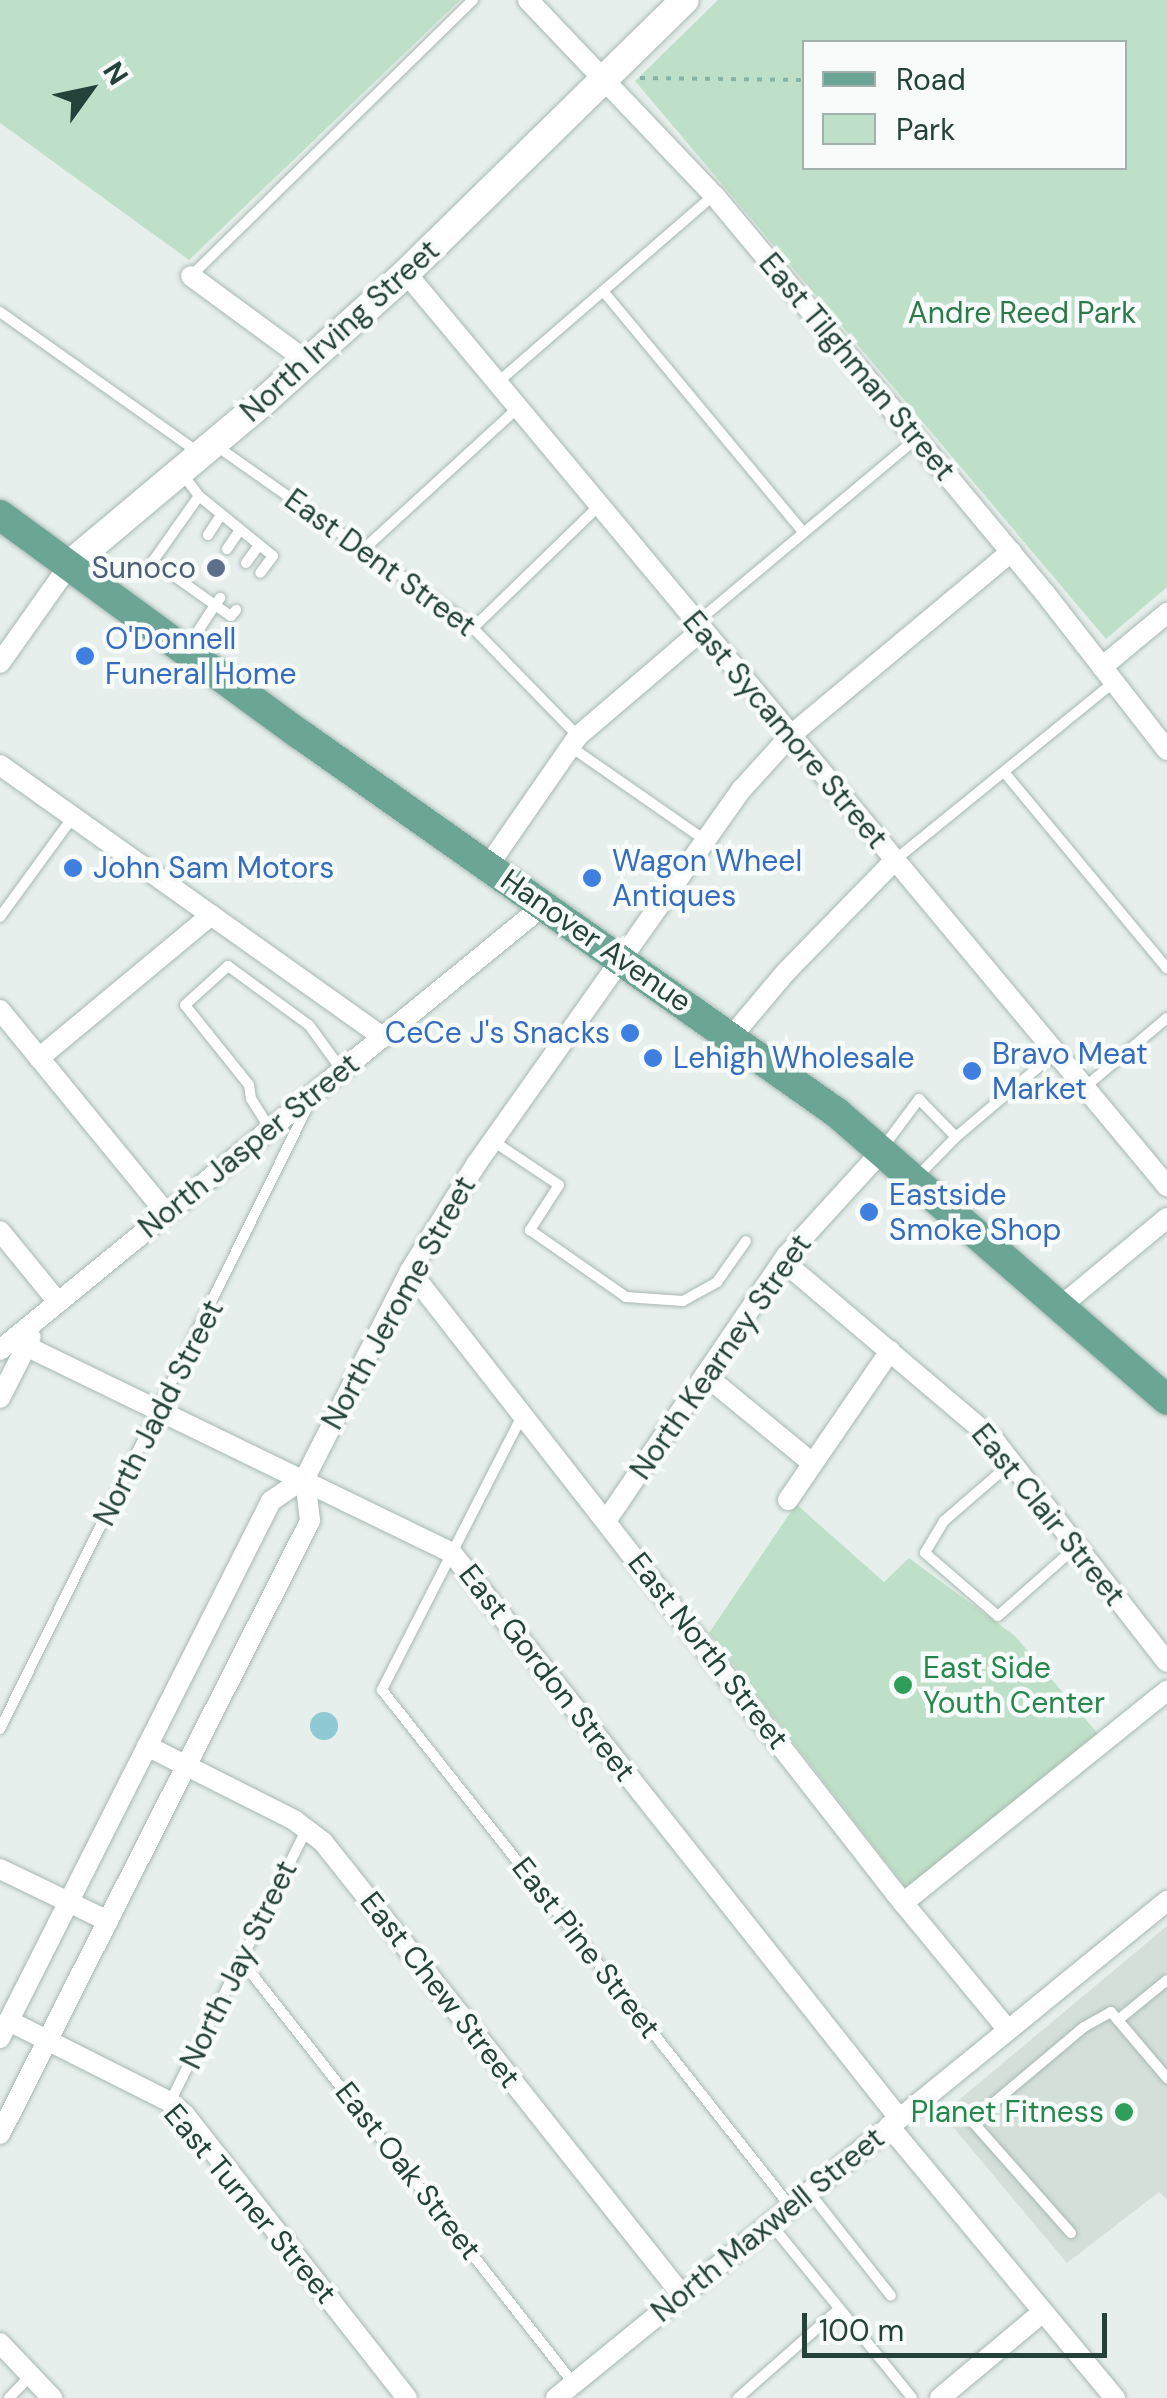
<!DOCTYPE html>
<style>
body{margin:0}
#map{position:relative;width:1167px;height:2398px;overflow:hidden;background:#e6efeb;font-family:"DM Sans",sans-serif}
div>[style]{position:absolute}
.built>*{inset:0;background:#d4dfda}
.green>*{inset:0;background:#bfe0c8}
.water>*{inset:0;background:#8ec9d4}
.round{border-radius:50%}
.path>*{height:4px;margin-top:-2px;transform-origin:0;background:repeating-linear-gradient(90deg,#86b3a5 0 5px,transparent 0 13px)}
.roads{filter:drop-shadow(0 0 2px #a8b8b2) drop-shadow(0 0 2px #a8b8b2)}
.service>*{height:10px;margin:-5px;padding:0 5px;transform-origin:5px;border-radius:5px;background:#fff}
.minor>*{height:20px;margin:-10px;padding:0 10px;transform-origin:10px;border-radius:10px;background:#fff}
.secondary>*{height:28px;margin:-14px;padding:0 14px;transform-origin:14px;border-radius:14px;background:#fff}
.primary>*{height:30px;margin:-15px;padding:0 15px;transform-origin:15px;border-radius:15px;background:#6aa596}
.dots>*{width:28px;height:28px;translate:-50% -50%;box-sizing:border-box;border:5px solid #f7fbf9;border-radius:50%}
span{translate:-50% -50%;white-space:nowrap;text-align:center;line-height:1.15;-webkit-text-stroke:9px #f7fbf9;paint-order:stroke}
.park-label{font-size:30px;color:#2d7a4b}
.street-label{font-size:30px;color:#24423a}
.service-label{font-size:30px;color:#4e5e75}
.right{translate:-100% -50%;text-align:right}
.shop-label{font-size:30px;color:#366cbe}
.left{translate:0 -50%;text-align:left}
.leisure-label{font-size:30px;color:#27864d}
.legend{position:absolute;left:802px;top:40px;width:325px;height:130px;box-sizing:border-box;background:#f7fbf9;border:2px solid #a3b1ad;margin:0;padding:12px 18px;list-style:none;font-size:30px;color:#24423a}
.legend li{display:flex;align-items:center;gap:20px;height:50px}
.legend b{width:50px;border:2px solid #a3b1ad}
.north{position:absolute;left:40px;top:40px;width:100px;height:100px;-webkit-text-stroke:8px #f7fbf9;paint-order:stroke;rotate:57deg;font-size:28px;font-weight:700;line-height:40px;text-align:center;color:#24423a}
.north::after{content:'';display:block;margin:auto;width:35px;height:45px;background:#24423a;clip-path:polygon(50% 0,100% 100%,50% 72%,0 100%)}
.scale{position:absolute;left:802px;top:2313px;width:305px;height:45px;box-sizing:border-box;border:5px solid #24423a;border-top:0;padding-left:12px;font-size:30px;line-height:35px;white-space:nowrap;color:#24423a;-webkit-text-stroke:8px #f7fbf9;paint-order:stroke}
</style>
<div id="map">
<div class="built">
<div style="clip-path:polygon(1167px 1926px,1167px 2200px,1159px 2192px,1067px 2263px,942px 2114px)"></div>
</div>
<div class="green">
<div style="clip-path:polygon(0 0,460px 0,189px 260px,0 123px)"></div>
<div style="clip-path:polygon(evenodd,718px 0,1167px 0,1167px 587px,1106px 639px,635px 81px,718px 0,804px 42px,1124px 42px,1124px 168px,804px 168px,804px 42px)"></div>
<div style="clip-path:polygon(796px 1504px,884px 1582px,909px 1558px,1015px 1636px,1099px 1735px,906px 1888px,709px 1633px)"></div>
</div>
<div class="water">
<div class="round" style="left:310px;top:1712px;width:28px;height:28px"></div>
</div>
<div class="path">
<div style="left:640px;top:78px;width:164px;rotate:0.7deg"></div>
</div>
<div class="roads">
<div class="service">
<div style="left:191px;top:276px;width:395px;rotate:-44.4deg"></div>
<div style="left:603px;top:291px;width:313px;rotate:50.3deg"></div>
<div style="left:0;top:312px;width:244px;rotate:35.3deg"></div>
<div style="left:498px;top:382px;width:286px;rotate:-40.9deg"></div>
<div style="left:215px;top:445px;width:309px;rotate:35.1deg"></div>
<div style="left:468px;top:623px;width:158px;rotate:45.8deg"></div>
<div style="left:181px;top:472px;width:30px;rotate:53deg"></div>
<div style="left:199px;top:496px;width:95px;rotate:39deg"></div>
<div style="left:273px;top:556px;width:21px;rotate:127deg"></div>
<div style="left:199px;top:496px;width:80px;rotate:125.3deg"></div>
<div style="left:153px;top:561px;width:76px;rotate:35.4deg"></div>
<div style="left:215px;top:605px;width:9px;rotate:-54deg"></div>
<div style="left:208px;top:535px;width:24px;rotate:-57deg"></div>
<div style="left:365px;top:548px;width:207px;rotate:-42.5deg"></div>
<div style="left:227px;top:549px;width:23px;rotate:-56deg"></div>
<div style="left:246px;top:563px;width:22px;rotate:-54deg"></div>
<div style="left:697px;top:622px;width:287px;rotate:-39.9deg"></div>
<div style="left:473px;top:628px;width:175px;rotate:-44.1deg"></div>
<div style="left:187px;top:648px;width:51px;rotate:-56.9deg"></div>
<div style="left:215px;top:605px;width:19px;rotate:35deg"></div>
<div style="left:231px;top:616px;width:8px;rotate:-50deg"></div>
<div style="left:571px;top:747px;width:163px;rotate:34.8deg"></div>
<div style="left:1004px;top:772px;width:255px;rotate:50.3deg"></div>
<div style="left:895px;top:860px;width:282px;rotate:-39.1deg"></div>
<div style="left:0;top:917px;width:124px;rotate:-53.9deg"></div>
<div style="left:1085px;top:1087px;width:107px;rotate:-40.1deg"></div>
<div style="left:270px;top:1129px;width:36px;rotate:-122deg"></div>
<div style="left:251px;top:1099px;width:14px;rotate:-98deg"></div>
<div style="left:249px;top:1085px;width:102px;rotate:-128.7deg"></div>
<div style="left:185px;top:1005px;width:58px;rotate:-42.2deg"></div>
<div style="left:228px;top:966px;width:100px;rotate:36.1deg"></div>
<div style="left:309px;top:1025px;width:54px;rotate:54deg"></div>
<div style="left:493px;top:1141px;width:79px;rotate:33.7deg"></div>
<div style="left:559px;top:1185px;width:54px;rotate:122.8deg"></div>
<div style="left:530px;top:1230px;width:117px;rotate:34.9deg"></div>
<div style="left:626px;top:1297px;width:57px;rotate:4deg"></div>
<div style="left:683px;top:1301px;width:39px;rotate:-29deg"></div>
<div style="left:717px;top:1282px;width:50px;rotate:-54.7deg"></div>
<div style="left:884px;top:1146px;width:59px;rotate:-53.3deg"></div>
<div style="left:919px;top:1099px;width:53px;rotate:45.8deg"></div>
<div style="left:956px;top:1137px;width:130px;rotate:-40.3deg"></div>
<div style="left:915px;top:1179px;width:59px;rotate:-45.7deg"></div>
<div style="left:523px;top:1414px;width:310px;rotate:117.1deg"></div>
<div style="left:382px;top:1690px;width:658px;rotate:51.67deg"></div>
<div style="left:1011px;top:1463px;width:89px;rotate:139.1deg"></div>
<div style="left:944px;top:1521px;width:37px;rotate:121deg"></div>
<div style="left:925px;top:1553px;width:96px;rotate:40.8deg"></div>
<div style="left:998px;top:1616px;width:104px;rotate:-41.5deg"></div>
<div style="left:0;top:1729px;width:697px;rotate:-63.69deg"></div>
<div style="left:241px;top:1960px;width:539px;rotate:51.85deg"></div>
<div style="left:1118px;top:2020px;width:63px;rotate:-39.2deg"></div>
<div style="left:170px;top:2102px;width:304px;rotate:-63.4deg"></div>
<div style="left:809px;top:2192px;width:132px;rotate:51.7deg"></div>
<div style="left:770px;top:2223px;width:225px;rotate:50.9deg"></div>
<div style="left:1071px;top:2233px;width:149px;rotate:-131.5deg"></div>
<div style="left:972px;top:2121px;width:146px;rotate:-40deg"></div>
<div style="left:1084px;top:2027px;width:31px;rotate:-29deg"></div>
<div style="left:1111px;top:2012px;width:87px;rotate:49.7deg"></div>
<div style="left:9px;top:2398px;width:33px;rotate:-46deg"></div>
<div style="left:738px;top:2398px;width:135px;rotate:-41.4deg"></div>
</div>
<div class="minor">
<div style="left:528px;top:0;width:269px;rotate:46.4deg"></div>
<div style="left:714px;top:195px;width:516px;rotate:50.27deg"></div>
<div style="left:1044px;top:592px;width:200px;rotate:52.1deg"></div>
<div style="left:406px;top:273px;width:1189px;rotate:50.19deg"></div>
<div style="left:191px;top:276px;width:145px;rotate:36.3deg"></div>
<div style="left:0;top:663px;width:121px;rotate:-54.7deg"></div>
<div style="left:1102px;top:667px;width:85px;rotate:-39.7deg"></div>
<div style="left:0;top:765px;width:470px;rotate:35.4deg"></div>
<div style="left:488px;top:866px;width:158px;rotate:-55.3deg"></div>
<div style="left:578px;top:736px;width:163px;rotate:-40.5deg"></div>
<div style="left:0;top:1010px;width:262px;rotate:50.7deg"></div>
<div style="left:732px;top:1036px;width:82px;rotate:-49.9deg"></div>
<div style="left:785px;top:973px;width:156px;rotate:-45.8deg"></div>
<div style="left:39px;top:1058px;width:224px;rotate:-39.7deg"></div>
<div style="left:0;top:1231px;width:92px;rotate:50.8deg"></div>
<div style="left:783px;top:1261px;width:277px;rotate:40.3deg"></div>
<div style="left:994px;top:1440px;width:281px;rotate:52.1deg"></div>
<div style="left:410px;top:1271px;width:790px;rotate:52.04deg"></div>
<div style="left:896px;top:1894px;width:176px;rotate:50.5deg"></div>
<div style="left:1061px;top:1306px;width:138px;rotate:-39.7deg"></div>
<div style="left:26px;top:1346px;width:472px;rotate:25.9deg"></div>
<div style="left:451px;top:1552px;width:722px;rotate:51.64deg"></div>
<div style="left:0;top:1350px;width:703px;rotate:-39.28deg"></div>
<div style="left:705px;top:1375px;width:139px;rotate:39.4deg"></div>
<div style="left:0;top:1398px;width:68px;rotate:-63.1deg"></div>
<div style="left:788px;top:1500px;width:181px;rotate:-55.6deg"></div>
<div style="left:606px;top:1521px;width:322px;rotate:-55.8deg"></div>
<div style="left:787px;top:1255px;width:139px;rotate:-47.6deg"></div>
<div style="left:147px;top:1746px;width:165px;rotate:26.7deg"></div>
<div style="left:294px;top:1820px;width:36px;rotate:37deg"></div>
<div style="left:323px;top:1842px;width:578px;rotate:51.6deg"></div>
<div style="left:0;top:1869px;width:120px;rotate:25.7deg"></div>
<div style="left:903px;top:1903px;width:339px;rotate:-38.8deg"></div>
<div style="left:9px;top:2021px;width:180px;rotate:26.7deg"></div>
<div style="left:170px;top:2102px;width:20px;rotate:41deg"></div>
<div style="left:185px;top:2115px;width:360px;rotate:51.9deg"></div>
<div style="left:0;top:2038px;width:602px;rotate:-63.22deg"></div>
<div style="left:271px;top:1501px;width:41px;rotate:-34.1deg"></div>
<div style="left:305px;top:1478px;width:232px;rotate:-63.1deg"></div>
<div style="left:410px;top:1271px;width:127px;rotate:-58.2deg"></div>
<div style="left:477px;top:1163px;width:458px;rotate:-54.7deg"></div>
<div style="left:742px;top:789px;width:72px;rotate:-47.8deg"></div>
<div style="left:790px;top:736px;width:288px;rotate:-39.8deg"></div>
<div style="left:889px;top:2126px;width:354px;rotate:50.3deg"></div>
<div style="left:0;top:2134px;width:687px;rotate:-63.17deg"></div>
<div style="left:310px;top:1521px;width:43px;rotate:-96.6deg"></div>
<div style="left:0;top:2343px;width:76px;rotate:46.6deg"></div>
<div style="left:556px;top:2398px;width:788px;rotate:-39.13deg"></div>
<div style="left:940px;top:2398px;width:134px;rotate:-39.9deg"></div>
</div>
<div class="secondary">
<div style="left:70px;top:564px;width:253px;rotate:-40deg"></div>
<div style="left:264px;top:401px;width:191px;rotate:-42deg"></div>
<div style="left:406px;top:273px;width:390px;rotate:-44.4deg"></div>
</div>
<div class="primary">
<div style="left:0;top:515px;width:373px;rotate:36.2deg"></div>
<div style="left:301px;top:735px;width:656px;rotate:35.19deg"></div>
<div style="left:837px;top:1113px;width:437px;rotate:41deg"></div>
</div>
</div>
<div class="dots">
<div style="left:216px;top:568px;background:#5c6f8a"></div>
<div style="left:85px;top:656px;background:#3f7fe0"></div>
<div style="left:73px;top:868px;background:#3f7fe0"></div>
<div style="left:592px;top:878px;background:#3f7fe0"></div>
<div style="left:630px;top:1033px;background:#3f7fe0"></div>
<div style="left:653px;top:1058px;background:#3f7fe0"></div>
<div style="left:972px;top:1071px;background:#3f7fe0"></div>
<div style="left:869px;top:1212px;background:#3f7fe0"></div>
<div style="left:903px;top:1685px;background:#2e9e5b"></div>
<div style="left:1124px;top:2112px;background:#2e9e5b"></div>
</div>
<div class="park-label">
<span style="left:1022px;top:313px">Andre Reed Park</span>
</div>
<div class="street-label">
<span style="left:340px;top:331px;rotate:-42deg">North Irving Street</span>
<span style="left:857px;top:367px;rotate:50deg">East Tilghman Street</span>
<span style="left:380px;top:563px;rotate:36deg">East Dent Street</span>
<span style="left:785px;top:730px;rotate:50deg">East Sycamore Street</span>
<span style="left:596px;top:941px;rotate:35deg">Hanover Avenue</span>
<span style="left:249px;top:1146px;rotate:-39deg">North Jasper Street</span>
<span style="left:399px;top:1303px;rotate:-61deg">North Jerome Street</span>
<span style="left:721px;top:1357px;rotate:-55deg">North Kearney Street</span>
<span style="left:159px;top:1413px;rotate:-63deg">North Jadd Street</span>
<span style="left:1048px;top:1515px;rotate:51deg">East Clair Street</span>
<span style="left:708px;top:1651px;rotate:52deg">East North Street</span>
<span style="left:547px;top:1673px;rotate:52deg">East Gordon Street</span>
<span style="left:586px;top:1948px;rotate:52deg">East Pine Street</span>
<span style="left:239px;top:1965px;rotate:-64deg">North Jay Street</span>
<span style="left:440px;top:1990px;rotate:52deg">East Chew Street</span>
<span style="left:408px;top:2171px;rotate:52deg">East Oak Street</span>
<span style="left:250px;top:2204px;rotate:50deg">East Turner Street</span>
<span style="left:768px;top:2225px;rotate:-39deg">North Maxwell Street</span>
</div>
<div class="service-label">
<span class="right" style="left:196px;top:568px">Sunoco</span>
</div>
<div class="shop-label">
<span class="left" style="left:105px;top:656px">O'Donnell<br>Funeral Home</span>
<span class="left" style="left:612px;top:878px">Wagon Wheel<br>Antiques</span>
<span class="left" style="left:93px;top:868px">John Sam Motors</span>
<span class="right" style="left:610px;top:1033px">CeCe J's Snacks</span>
<span class="left" style="left:992px;top:1071px">Bravo Meat<br>Market</span>
<span class="left" style="left:673px;top:1058px">Lehigh Wholesale</span>
<span class="left" style="left:889px;top:1212px">Eastside<br>Smoke Shop</span>
</div>
<div class="leisure-label">
<span class="left" style="left:923px;top:1685px">East Side<br>Youth Center</span>
<span class="right" style="left:1104px;top:2112px">Planet Fitness</span>
</div>
<ul class="legend">
<li><b style="height:12px;background:#6aa596"></b>Road</li>
<li><b style="height:28px;background:#bfe0c8"></b>Park</li>
</ul>
<div class="north">N</div>
<div class="scale">100 m</div>
</div>
